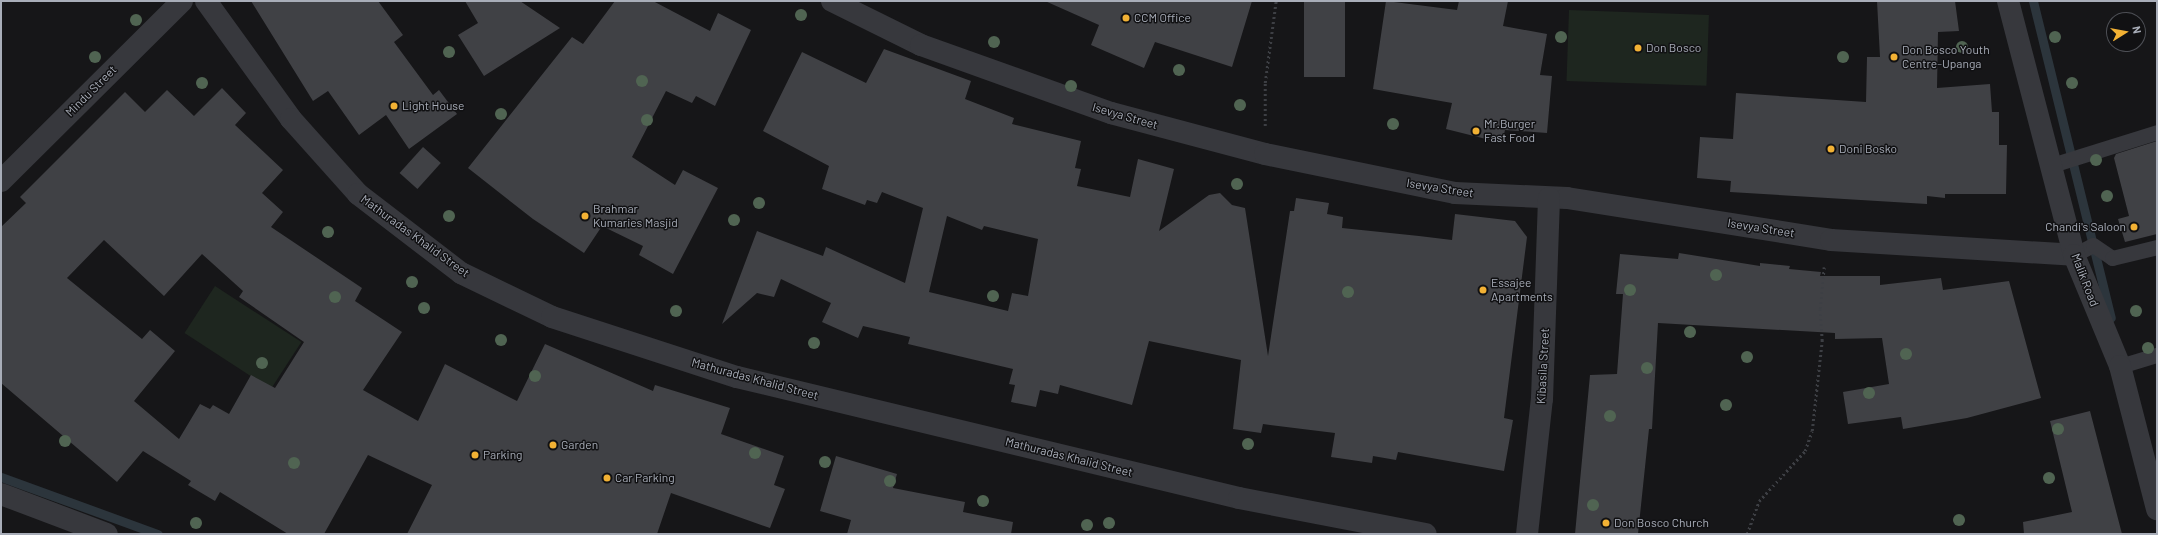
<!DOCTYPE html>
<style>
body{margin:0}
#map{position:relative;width:2158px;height:535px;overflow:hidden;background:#161618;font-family:Barlow,sans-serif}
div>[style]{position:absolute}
.green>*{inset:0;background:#1e261f;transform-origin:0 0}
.stream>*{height:9px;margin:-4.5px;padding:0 4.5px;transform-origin:4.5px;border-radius:4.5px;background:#2c353c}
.building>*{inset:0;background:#404145;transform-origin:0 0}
.path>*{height:2.5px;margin-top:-1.25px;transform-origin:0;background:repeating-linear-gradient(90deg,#3d3f44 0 2px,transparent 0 5px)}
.lane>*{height:15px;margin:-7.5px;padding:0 7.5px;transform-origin:7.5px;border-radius:7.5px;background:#37383d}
.street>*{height:22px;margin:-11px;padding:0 11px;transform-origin:11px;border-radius:11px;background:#37383d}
.trees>*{width:12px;height:12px;margin:-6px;border-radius:50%;background:#506452}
.dots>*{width:11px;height:11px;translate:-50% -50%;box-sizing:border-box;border:2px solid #111113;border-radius:50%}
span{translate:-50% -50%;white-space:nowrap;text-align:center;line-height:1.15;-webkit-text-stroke:3px #111113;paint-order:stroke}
.poi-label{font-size:12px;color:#a8adb8}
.left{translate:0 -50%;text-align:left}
.right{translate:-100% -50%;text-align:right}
.street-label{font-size:12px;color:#a8adb8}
.frame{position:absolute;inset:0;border:2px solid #a8adb8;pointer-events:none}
.north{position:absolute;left:2106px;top:12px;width:40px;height:40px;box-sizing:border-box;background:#111113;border:1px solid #4d4f55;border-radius:50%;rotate:79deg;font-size:11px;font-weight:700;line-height:16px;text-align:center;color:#a8adb8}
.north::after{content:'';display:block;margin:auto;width:14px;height:18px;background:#f2b134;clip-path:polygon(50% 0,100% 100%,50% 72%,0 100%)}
</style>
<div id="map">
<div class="green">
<div style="left:1569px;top:10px;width:140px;height:71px;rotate:2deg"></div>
<div style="left:215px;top:286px;width:103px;height:56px;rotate:33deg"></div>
</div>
<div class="stream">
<div style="left:2033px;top:1px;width:326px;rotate:76.2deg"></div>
<div style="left:1px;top:477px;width:167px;rotate:20deg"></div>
</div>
<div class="building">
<div style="clip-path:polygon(251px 1px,378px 1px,403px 35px,394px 42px,433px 95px,439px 90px,457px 114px,409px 149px,386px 115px,359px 135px,328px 91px,313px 101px)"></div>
<div style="clip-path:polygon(465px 1px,520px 1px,560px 28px,484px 76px,458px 35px,478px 23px)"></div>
<div style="clip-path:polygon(615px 1px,653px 1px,710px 31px,718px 13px,751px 30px,715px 106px,696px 96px,692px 103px,666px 91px,632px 157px,675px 185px,683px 170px,718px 188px,673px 274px,639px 255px,643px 246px,602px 226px,584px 253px,533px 219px,468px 168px,572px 37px,583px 44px)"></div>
<div style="clip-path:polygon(1045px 1px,1252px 1px,1232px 67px,1155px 42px,1144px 68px,1091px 45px,1099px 25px)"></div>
<div style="left:1304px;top:1px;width:41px;height:76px"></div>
<div style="clip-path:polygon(1386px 1px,1457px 10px,1459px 1px,1508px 1px,1503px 26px,1547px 34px,1540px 75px,1552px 76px,1547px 133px,1505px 130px,1502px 143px,1446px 129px,1452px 103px,1373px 89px)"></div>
<div style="clip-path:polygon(1877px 1px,1955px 1px,1959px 31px,1938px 32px,1937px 88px,1990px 84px,1992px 112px,1999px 112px,1999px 145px,2007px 145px,2006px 194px,1945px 194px,1945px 198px,1927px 196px,1927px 204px,1730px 192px,1731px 181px,1697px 178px,1700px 137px,1733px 139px,1736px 93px,1866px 102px,1867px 57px,1880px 57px)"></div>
<div style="clip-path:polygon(evenodd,884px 49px,971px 81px,965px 99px,1014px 118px,1012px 124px,1081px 141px,1075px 168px,1081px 169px,1077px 186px,1130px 197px,1138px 159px,1174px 169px,1159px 231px,1209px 195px,1220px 193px,1232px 205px,1245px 208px,1268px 356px,1290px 211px,1294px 211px,1296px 198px,1329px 203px,1327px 214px,1343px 217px,1342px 228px,1419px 236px,1452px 240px,1455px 214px,1515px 221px,1527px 237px,1504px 418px,1513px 420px,1504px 471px,1398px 452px,1396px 460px,1373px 456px,1372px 463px,1331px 457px,1335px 433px,1263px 424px,1261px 433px,1233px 429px,1241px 360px,1149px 341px,1132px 405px,1060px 385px,1058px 394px,1040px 390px,1036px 407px,1011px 402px,1015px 385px,1009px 384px,1013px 369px,908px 344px,910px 337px,863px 326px,858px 338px,822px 322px,831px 303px,781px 279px,774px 297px,757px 293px,722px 324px,757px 231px,823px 256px,826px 247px,905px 283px,923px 208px,882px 192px,877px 203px,867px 200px,865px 205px,822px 189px,829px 166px,763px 131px,802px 52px,866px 83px,884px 49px,947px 216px,982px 230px,984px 226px,1038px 239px,1028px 296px,1012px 293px,1008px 311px,929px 292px,947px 216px)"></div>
<div style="clip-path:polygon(evenodd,222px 88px,246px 113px,235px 125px,283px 170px,262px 193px,283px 212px,271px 227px,362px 288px,355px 301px,402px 332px,363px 390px,418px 421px,445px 364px,517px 401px,545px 344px,653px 391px,655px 385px,730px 408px,721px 434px,784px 456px,774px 485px,785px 489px,770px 528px,671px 493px,657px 534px,407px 534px,432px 485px,368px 455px,324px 534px,288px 534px,220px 492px,215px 501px,188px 485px,191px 481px,143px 451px,117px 482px,1px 383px,1px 227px,26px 203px,20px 197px,125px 92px,145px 112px,167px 90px,194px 116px,222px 88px,104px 240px,164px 296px,202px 254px,243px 291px,239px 297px,304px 342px,275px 388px,251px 375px,229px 414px,213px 405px,210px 409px,200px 404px,179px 439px,134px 401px,175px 351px,150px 330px,142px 339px,67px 278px,104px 240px)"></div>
<div style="clip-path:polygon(2157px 141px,2157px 234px,2125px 242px,2118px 219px,2129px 216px,2114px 158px,2116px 154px)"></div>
<div style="left:423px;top:147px;width:24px;height:35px;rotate:42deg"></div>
<div style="clip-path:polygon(1679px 253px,1760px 266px,1760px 263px,1790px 266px,1789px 269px,1821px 272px,1820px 276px,1880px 276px,1880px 285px,1941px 278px,1943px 290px,2009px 281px,2041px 398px,1967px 418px,1903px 429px,1901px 417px,1848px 424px,1843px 392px,1889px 384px,1882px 338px,1835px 339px,1835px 333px,1658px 323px,1652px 429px,1649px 429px,1638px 534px,1575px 534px,1590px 375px,1617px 374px,1623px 294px,1616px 294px,1620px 254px,1678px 259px)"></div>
<div style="clip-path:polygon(2090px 411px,2122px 534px,2024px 534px,2023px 522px,2072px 512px,2050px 421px)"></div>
<div style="clip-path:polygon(836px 456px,897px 474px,893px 488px,965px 502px,963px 512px,1013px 522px,1011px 534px,847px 534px,851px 520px,820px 511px)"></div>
</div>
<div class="path">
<div style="left:1265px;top:126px;width:43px;rotate:-90deg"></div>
<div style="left:1265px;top:83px;width:83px;rotate:-82.4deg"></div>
<div style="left:1747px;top:534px;width:35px;rotate:-70deg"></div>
<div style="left:1759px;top:501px;width:68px;rotate:-47.4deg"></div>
<div style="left:1805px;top:451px;width:21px;rotate:-71deg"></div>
<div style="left:1812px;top:431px;width:91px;rotate:-83.7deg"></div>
<div style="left:1822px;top:341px;width:32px;rotate:-94deg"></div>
<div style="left:1820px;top:309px;width:42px;rotate:-84.6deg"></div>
</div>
<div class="lane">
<div style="left:2052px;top:165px;width:110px;rotate:-17.4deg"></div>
<div style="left:2074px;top:255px;width:21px;rotate:-28deg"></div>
<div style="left:2093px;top:245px;width:23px;rotate:34deg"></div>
<div style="left:2112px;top:258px;width:46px;rotate:-13.7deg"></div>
<div style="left:2120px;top:366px;width:39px;rotate:-17deg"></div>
</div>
<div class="street">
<div style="left:206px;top:1px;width:145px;rotate:54.2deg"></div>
<div style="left:291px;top:119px;width:101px;rotate:48.2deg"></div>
<div style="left:358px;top:194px;width:130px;rotate:37.5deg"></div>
<div style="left:461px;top:273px;width:101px;rotate:25.8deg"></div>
<div style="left:552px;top:317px;width:194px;rotate:18deg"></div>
<div style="left:737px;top:377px;width:516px;rotate:13.55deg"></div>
<div style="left:1239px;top:498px;width:190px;rotate:10.9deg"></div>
<div style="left:832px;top:1px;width:99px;rotate:26.3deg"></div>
<div style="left:921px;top:45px;width:202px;rotate:19.7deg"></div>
<div style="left:1111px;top:113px;width:159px;rotate:14.9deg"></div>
<div style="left:1265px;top:154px;width:194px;rotate:11.6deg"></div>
<div style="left:1455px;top:193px;width:112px;rotate:2.6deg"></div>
<div style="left:1567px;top:198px;width:267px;rotate:9deg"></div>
<div style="left:1831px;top:240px;width:243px;rotate:3.5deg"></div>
<div style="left:2008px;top:1px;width:262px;rotate:75.4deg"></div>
<div style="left:2074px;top:255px;width:120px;rotate:67.5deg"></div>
<div style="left:2120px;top:366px;width:148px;rotate:75.5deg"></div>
<div style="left:1px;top:181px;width:255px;rotate:-44.8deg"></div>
<div style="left:1px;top:494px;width:113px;rotate:20.7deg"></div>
<div style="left:1527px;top:534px;width:136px;rotate:-83.7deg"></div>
<div style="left:1542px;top:399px;width:201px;rotate:-88deg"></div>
</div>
<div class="trees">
<div style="left:801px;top:15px"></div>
<div style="left:136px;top:20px"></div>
<div style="left:1561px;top:37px"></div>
<div style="left:2055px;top:37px"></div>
<div style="left:994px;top:42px"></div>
<div style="left:1962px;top:47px"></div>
<div style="left:449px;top:52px"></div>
<div style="left:95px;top:57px"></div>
<div style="left:1843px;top:57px"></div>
<div style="left:1179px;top:70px"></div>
<div style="left:642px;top:81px"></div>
<div style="left:202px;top:83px"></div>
<div style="left:2072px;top:83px"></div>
<div style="left:1071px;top:86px"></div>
<div style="left:1240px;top:105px"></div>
<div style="left:501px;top:114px"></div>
<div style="left:647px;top:120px"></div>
<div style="left:1393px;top:124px"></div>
<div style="left:2096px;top:160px"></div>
<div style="left:1237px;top:184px"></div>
<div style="left:2107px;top:196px"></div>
<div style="left:759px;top:203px"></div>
<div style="left:449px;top:216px"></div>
<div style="left:734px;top:220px"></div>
<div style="left:328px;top:232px"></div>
<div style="left:1716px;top:275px"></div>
<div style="left:412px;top:282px"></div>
<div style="left:1630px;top:290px"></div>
<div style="left:1348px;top:292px"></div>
<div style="left:993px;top:296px"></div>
<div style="left:335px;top:297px"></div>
<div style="left:424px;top:308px"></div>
<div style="left:676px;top:311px"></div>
<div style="left:2136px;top:311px"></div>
<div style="left:1690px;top:332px"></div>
<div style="left:501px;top:340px"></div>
<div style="left:814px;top:343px"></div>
<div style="left:2148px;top:348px"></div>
<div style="left:1906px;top:354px"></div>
<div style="left:1747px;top:357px"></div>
<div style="left:262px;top:363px"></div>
<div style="left:1647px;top:368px"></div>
<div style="left:535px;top:376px"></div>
<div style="left:1869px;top:393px"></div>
<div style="left:1726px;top:405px"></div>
<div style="left:1610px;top:416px"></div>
<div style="left:2058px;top:429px"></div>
<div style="left:65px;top:441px"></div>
<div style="left:1248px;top:444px"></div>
<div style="left:755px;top:453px"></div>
<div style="left:825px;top:462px"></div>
<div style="left:294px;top:463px"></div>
<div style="left:2049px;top:478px"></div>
<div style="left:890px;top:481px"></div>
<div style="left:983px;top:501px"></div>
<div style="left:1593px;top:505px"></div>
<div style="left:1959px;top:520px"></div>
<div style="left:196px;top:523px"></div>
<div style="left:1109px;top:523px"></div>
<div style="left:1087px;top:525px"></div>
</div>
<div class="dots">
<div style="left:1126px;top:18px;background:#f2b134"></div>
<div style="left:1638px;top:48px;background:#f2b134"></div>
<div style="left:1894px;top:57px;background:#f2b134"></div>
<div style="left:394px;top:106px;background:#f2b134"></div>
<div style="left:1476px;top:131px;background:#f2b134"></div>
<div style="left:1831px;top:149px;background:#f2b134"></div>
<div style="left:585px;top:216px;background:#f2b134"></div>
<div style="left:2134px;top:227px;background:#f2b134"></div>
<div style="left:1483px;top:290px;background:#f2b134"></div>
<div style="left:553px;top:445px;background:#f2b134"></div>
<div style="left:475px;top:455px;background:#f2b134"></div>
<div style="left:607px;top:478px;background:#f2b134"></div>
<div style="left:1606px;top:523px;background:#f2b134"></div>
</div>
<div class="poi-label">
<span class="left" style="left:1134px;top:18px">CCM Office</span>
<span class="left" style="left:1646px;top:48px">Don Bosco</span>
<span class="left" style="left:1902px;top:57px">Don Bosco Youth<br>Centre-Upanga</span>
<span class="left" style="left:402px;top:106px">Light House</span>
<span class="left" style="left:1484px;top:131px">Mr.Burger<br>Fast Food</span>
<span class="left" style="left:1839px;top:149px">Doni Bosko</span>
<span class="left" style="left:593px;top:216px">Brahmar<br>Kumaries Masjid</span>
<span class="right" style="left:2126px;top:227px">Chandi's Saloon</span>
<span class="left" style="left:1491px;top:290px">Essajee<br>Apartments</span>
<span class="left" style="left:561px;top:445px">Garden</span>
<span class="left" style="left:483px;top:455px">Parking</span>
<span class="left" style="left:615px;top:478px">Car Parking</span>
<span class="left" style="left:1614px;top:523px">Don Bosco Church</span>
</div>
<div class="street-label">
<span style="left:91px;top:91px;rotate:-45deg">Mindu Street</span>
<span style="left:1125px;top:116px;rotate:16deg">Isevya Street</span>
<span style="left:1440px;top:188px;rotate:9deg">Isevya Street</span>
<span style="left:1761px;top:228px;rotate:9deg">Isevya Street</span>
<span style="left:415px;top:236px;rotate:36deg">Mathuradas Khalid Street</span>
<span style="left:2085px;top:280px;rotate:69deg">Malik Road</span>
<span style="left:1543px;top:366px;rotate:-87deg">Kibasila Street</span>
<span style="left:755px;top:379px;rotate:15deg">Mathuradas Khalid Street</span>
<span style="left:1069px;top:457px;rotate:14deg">Mathuradas Khalid Street</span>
</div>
<div class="frame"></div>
<div class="north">N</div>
</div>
